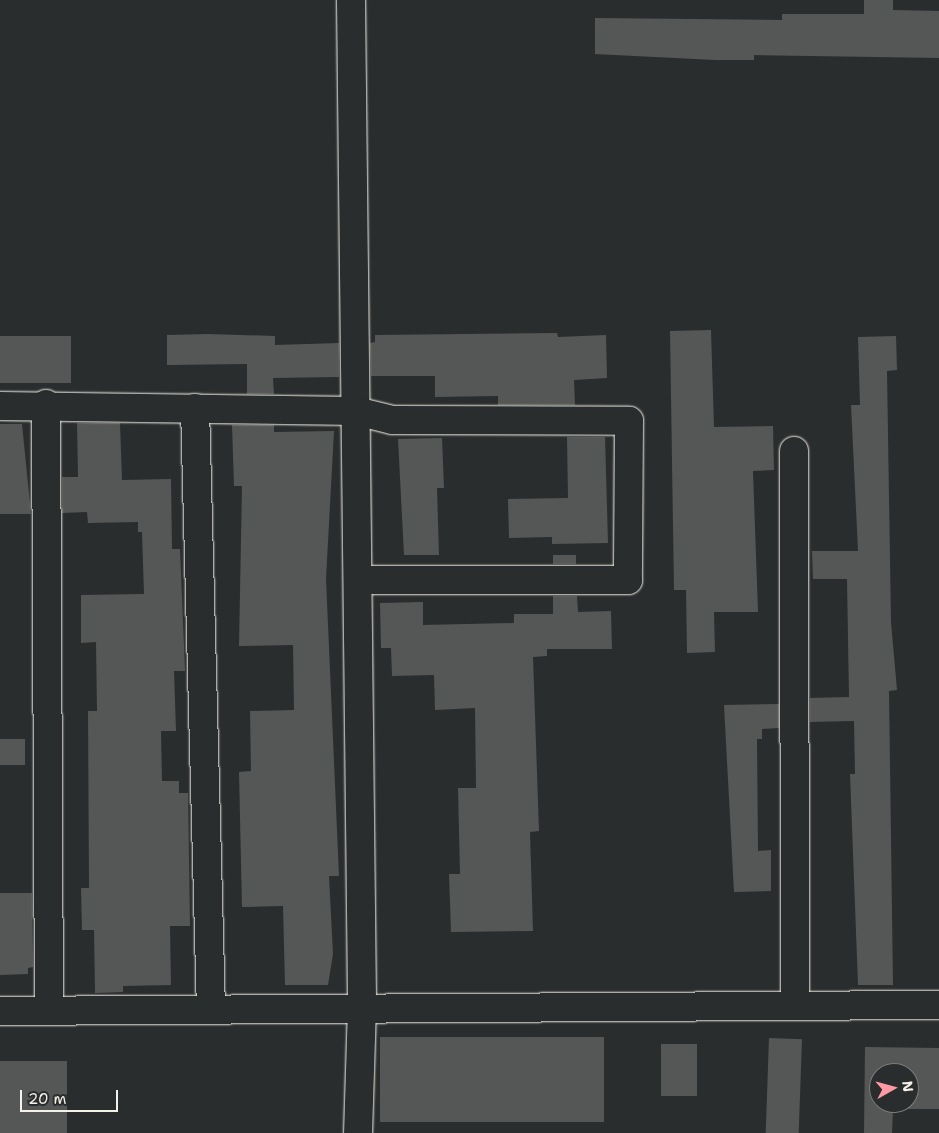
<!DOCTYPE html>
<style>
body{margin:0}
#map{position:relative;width:939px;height:1133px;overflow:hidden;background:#2a2d2e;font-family:"Shantell Sans",sans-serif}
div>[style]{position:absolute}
.building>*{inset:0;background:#555756;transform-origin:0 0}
.roads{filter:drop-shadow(0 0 1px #f4f1e8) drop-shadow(0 0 1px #f4f1e8)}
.minor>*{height:28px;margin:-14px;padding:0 14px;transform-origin:14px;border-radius:14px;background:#2a2d2e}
span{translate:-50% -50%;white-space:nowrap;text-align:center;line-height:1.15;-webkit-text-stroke:4.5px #2a2d2e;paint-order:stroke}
.north{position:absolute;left:869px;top:1063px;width:50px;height:50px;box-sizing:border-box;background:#2a2d2e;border:1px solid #7b7b78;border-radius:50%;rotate:83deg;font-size:14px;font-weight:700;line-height:20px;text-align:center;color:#f4f1e8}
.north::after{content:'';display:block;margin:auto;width:18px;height:22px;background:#ff9aa2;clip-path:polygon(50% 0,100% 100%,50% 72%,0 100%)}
.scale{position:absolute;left:20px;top:1090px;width:98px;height:22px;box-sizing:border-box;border:2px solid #f4f1e8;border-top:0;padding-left:6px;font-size:15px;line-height:18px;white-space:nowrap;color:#f4f1e8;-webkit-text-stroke:4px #2a2d2e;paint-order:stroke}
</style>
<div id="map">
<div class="building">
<div style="clip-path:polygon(864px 0,893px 0,893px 10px,939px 11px,939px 58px,754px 55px,754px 60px,715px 60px,595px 54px,595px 18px,782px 20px,782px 14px,864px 14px)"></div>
<div style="clip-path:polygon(711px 330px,714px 427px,773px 426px,774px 470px,753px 471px,758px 612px,714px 612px,715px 652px,687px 653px,686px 590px,674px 590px,670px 331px)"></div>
<div style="clip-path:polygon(557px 333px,558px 337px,606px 335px,607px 378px,574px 380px,575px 405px,498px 405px,498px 396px,435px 397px,435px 376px,371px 376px,370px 343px,375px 342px,375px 335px)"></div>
<div style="clip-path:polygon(208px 334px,275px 336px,275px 345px,339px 343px,339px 377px,273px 378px,274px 394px,247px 394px,247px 364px,167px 365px,167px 335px)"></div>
<div style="left:71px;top:336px;width:47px;height:71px;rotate:90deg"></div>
<div style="clip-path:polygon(896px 336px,897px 370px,887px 371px,891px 622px,897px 690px,889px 691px,893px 985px,858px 985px,850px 774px,855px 774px,854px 721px,810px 722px,810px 698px,849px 697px,847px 579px,813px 579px,812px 551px,858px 551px,851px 405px,860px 405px,858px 337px)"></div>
<div style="clip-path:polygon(77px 423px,120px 423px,122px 480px,171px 479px,172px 549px,180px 549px,185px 671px,174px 671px,176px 731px,161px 731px,162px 781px,179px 781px,179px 793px,188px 793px,190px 926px,170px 926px,171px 985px,123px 986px,123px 992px,95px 993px,94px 930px,82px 930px,81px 888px,89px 888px,88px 711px,97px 711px,96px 642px,81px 643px,81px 595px,144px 594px,142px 532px,138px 532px,138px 522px,88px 523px,87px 512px,62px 513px,62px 477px,78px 477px)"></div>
<div style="clip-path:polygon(0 424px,22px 424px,31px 514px,0 514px)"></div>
<div style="clip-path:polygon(232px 425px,274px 425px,274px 432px,334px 431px,326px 579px,339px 876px,329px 876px,333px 954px,328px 985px,285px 985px,283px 906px,242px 907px,239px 772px,251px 771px,250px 711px,294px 710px,293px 645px,239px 646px,242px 486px,234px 486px)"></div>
<div style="clip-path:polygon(567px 437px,605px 437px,608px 543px,552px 544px,552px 537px,509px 538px,508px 499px,568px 498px)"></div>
<div style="clip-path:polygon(442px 438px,444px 488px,437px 488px,439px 555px,404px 555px,398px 439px)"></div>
<div style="left:553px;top:555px;width:23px;height:9px"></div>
<div style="clip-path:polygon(553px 596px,577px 596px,578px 612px,611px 611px,612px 649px,547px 649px,547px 656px,533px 657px,539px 831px,530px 832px,533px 931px,451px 932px,449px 874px,460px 874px,458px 788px,476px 788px,475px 708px,435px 710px,434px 675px,392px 676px,391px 648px,381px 648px,380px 603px,423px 602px,423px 625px,514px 623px,514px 614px,553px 614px)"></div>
<div style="clip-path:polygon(779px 704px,779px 728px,762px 729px,762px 739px,757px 739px,758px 851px,771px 850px,771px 891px,734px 892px,724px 705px)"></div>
<div style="left:25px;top:739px;width:26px;height:25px;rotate:90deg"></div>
<div style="clip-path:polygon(0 893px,32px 893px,33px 967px,28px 968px,28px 974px,0 975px)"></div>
<div style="left:380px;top:1037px;width:224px;height:85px"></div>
<div style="left:769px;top:1038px;width:33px;height:95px;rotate:2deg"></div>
<div style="left:661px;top:1044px;width:36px;height:52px"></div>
<div style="clip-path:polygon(evenodd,865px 1047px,939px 1048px,939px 1109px,893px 1109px,892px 1133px,864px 1133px,865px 1047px,879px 1073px,909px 1073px,909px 1103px,879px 1103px,879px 1073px)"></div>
<div style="left:0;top:1061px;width:67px;height:72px"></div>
</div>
<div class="roads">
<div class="minor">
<div style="left:351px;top:0;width:1007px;rotate:89.37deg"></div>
<div style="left:362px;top:1007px;width:126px;rotate:91.8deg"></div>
<div style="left:46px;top:404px;width:606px;rotate:89.72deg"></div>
<div style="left:0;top:406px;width:356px;rotate:0.8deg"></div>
<div style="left:356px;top:411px;width:37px;rotate:14deg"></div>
<div style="left:392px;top:420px;width:237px;rotate:0.2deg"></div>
<div style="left:629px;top:421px;width:159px;rotate:90.4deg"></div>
<div style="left:628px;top:580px;width:270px;rotate:180deg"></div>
<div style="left:195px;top:408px;width:601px;rotate:88.48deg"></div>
<div style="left:794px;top:451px;width:555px;rotate:89.9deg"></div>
<div style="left:0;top:1011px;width:939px;rotate:-0.37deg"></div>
</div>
</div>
<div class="north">N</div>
<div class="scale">20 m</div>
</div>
